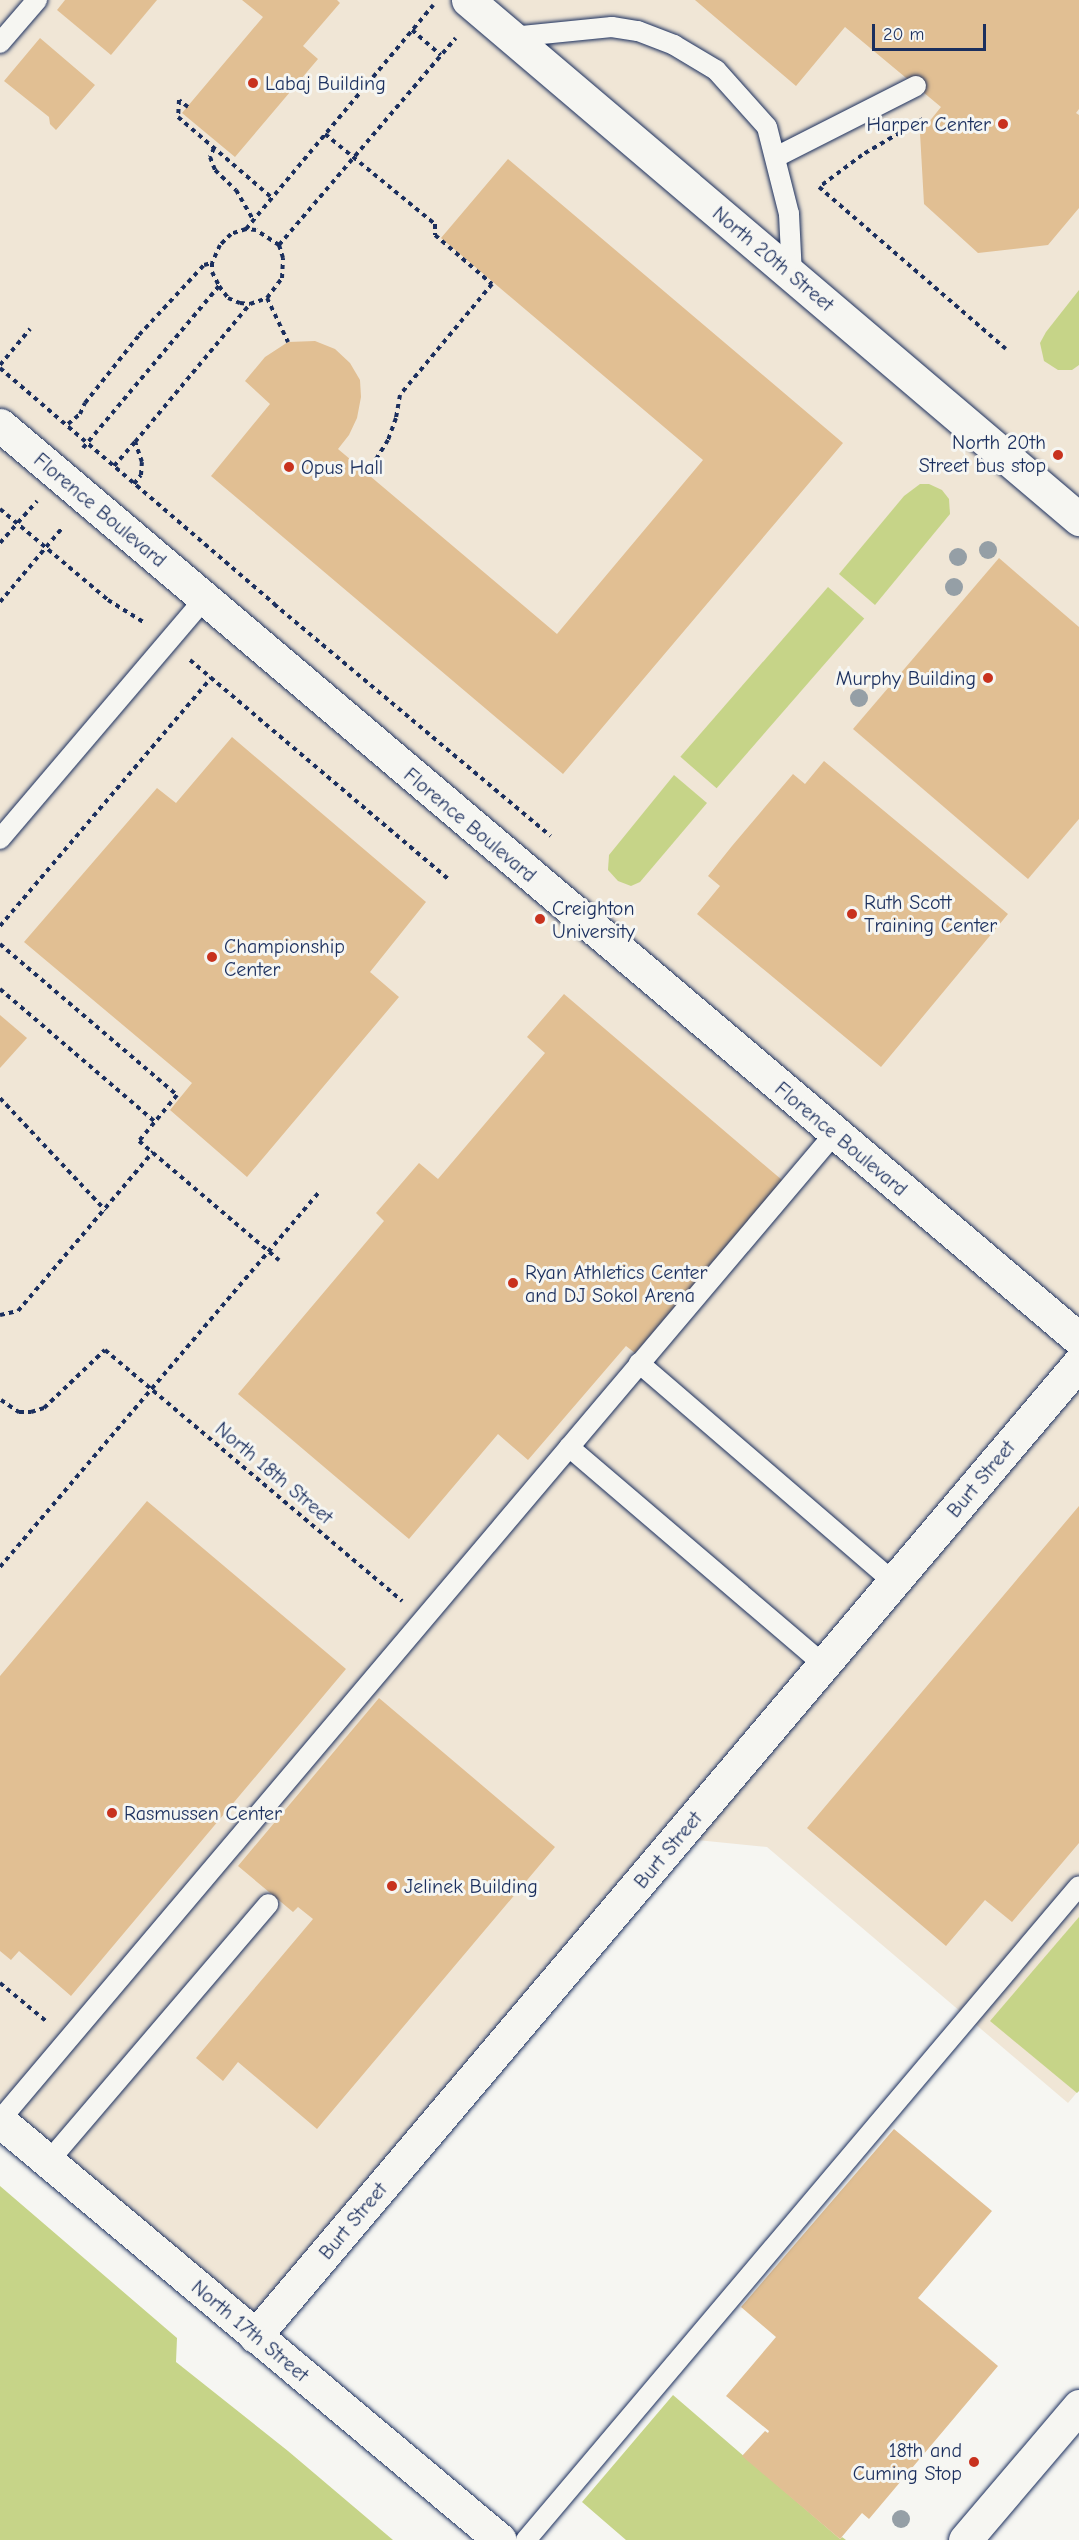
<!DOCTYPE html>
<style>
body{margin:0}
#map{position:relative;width:1079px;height:2540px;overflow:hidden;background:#f6f6f2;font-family:"Comic Neue",sans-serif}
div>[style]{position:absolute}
.built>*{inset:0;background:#f0e6d6}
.green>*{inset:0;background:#c6d488;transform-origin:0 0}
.building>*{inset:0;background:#e1bf93}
.path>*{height:4px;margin-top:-2px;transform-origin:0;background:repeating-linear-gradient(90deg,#1b2f5e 0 4.5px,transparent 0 9px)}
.roads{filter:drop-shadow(0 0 2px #1b2f5e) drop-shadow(0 0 2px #1b2f5e)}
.service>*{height:20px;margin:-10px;padding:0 10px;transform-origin:10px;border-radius:10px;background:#f6f6f2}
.tertiary>*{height:33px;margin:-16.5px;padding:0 16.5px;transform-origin:16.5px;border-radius:16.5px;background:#f6f6f2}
.secondary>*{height:33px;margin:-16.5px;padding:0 16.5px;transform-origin:16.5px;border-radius:16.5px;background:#f6f6f2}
.trunk>*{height:33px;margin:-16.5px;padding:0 16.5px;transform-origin:16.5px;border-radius:16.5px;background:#f6f6f2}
.trees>*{width:18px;height:18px;margin:-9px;border-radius:50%;background:#959fa6}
.dots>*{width:16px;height:16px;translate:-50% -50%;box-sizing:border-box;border:3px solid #f6f6f2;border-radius:50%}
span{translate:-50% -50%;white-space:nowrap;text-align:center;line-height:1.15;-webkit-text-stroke:6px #f6f6f2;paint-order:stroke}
.poi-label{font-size:20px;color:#1b2f5e}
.left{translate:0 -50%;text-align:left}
.right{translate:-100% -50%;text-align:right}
.street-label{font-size:20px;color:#1b2f5e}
.scale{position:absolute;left:872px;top:24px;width:114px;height:27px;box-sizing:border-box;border:3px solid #1b2f5e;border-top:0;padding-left:8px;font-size:18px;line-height:21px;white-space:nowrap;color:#1b2f5e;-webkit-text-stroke:4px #f6f6f2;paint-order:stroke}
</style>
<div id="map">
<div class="built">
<div style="clip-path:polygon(0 0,1079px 0,1079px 2090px,1068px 2103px,767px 1847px,677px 1838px,255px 2336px,0 2121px)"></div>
</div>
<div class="green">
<div style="clip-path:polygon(1079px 290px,1079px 365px,1072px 370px,1058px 370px,1044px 361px,1040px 343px,1046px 332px)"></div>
<div style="clip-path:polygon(920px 484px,929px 484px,942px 490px,949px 499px,950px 514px,875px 605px,839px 574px,904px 496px)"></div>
<div style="left:828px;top:587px;width:48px;height:225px;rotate:41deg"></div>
<div style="clip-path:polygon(674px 775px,707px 803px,640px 882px,631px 886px,618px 881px,608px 870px,609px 855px)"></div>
<div style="clip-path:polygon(1079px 1917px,1079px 2091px,1077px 2093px,990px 2021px)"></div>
<div style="clip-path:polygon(0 2186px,177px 2338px,176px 2362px,288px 2451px,393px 2540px,0 2540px)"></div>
<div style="clip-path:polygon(673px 2395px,840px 2539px,842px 2537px,846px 2540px,626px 2540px,582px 2502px)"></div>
</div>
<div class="building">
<div style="clip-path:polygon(65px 0,157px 0,111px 55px,57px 10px)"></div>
<div style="clip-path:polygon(242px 0,337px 0,340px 3px,303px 46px,318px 59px,235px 157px,182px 113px,263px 17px)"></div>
<div style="clip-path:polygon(695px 0,1079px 0,1079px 109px,1076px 113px,1079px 115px,1079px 208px,1048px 245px,978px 253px,924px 204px,920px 133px,941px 107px,845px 27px,796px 86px)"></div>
<div style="clip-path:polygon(40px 38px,95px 85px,56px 130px,50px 124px,49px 117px,4px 81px)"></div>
<div style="clip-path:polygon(508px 159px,843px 443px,563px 774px,211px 476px,270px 404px,245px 381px,265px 357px,288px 342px,315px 341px,335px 349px,350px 363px,360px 380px,361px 397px,357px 418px,349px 435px,338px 449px,557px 634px,703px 460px,441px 238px)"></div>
<div style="clip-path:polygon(999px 558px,1079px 627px,1079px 819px,1028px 879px,853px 729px)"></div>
<div style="clip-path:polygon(232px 737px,426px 902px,370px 972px,399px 997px,247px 1177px,170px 1110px,192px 1083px,24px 942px,157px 788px,176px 803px)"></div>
<div style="clip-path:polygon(824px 761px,1008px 914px,881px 1067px,697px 914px,720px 886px,708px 876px,732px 846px,793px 774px,805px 784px)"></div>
<div style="clip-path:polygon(564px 994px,782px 1180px,635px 1353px,626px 1346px,528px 1460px,498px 1434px,409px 1539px,238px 1394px,384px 1221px,376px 1213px,419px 1163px,438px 1179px,545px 1053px,527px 1037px)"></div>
<div style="clip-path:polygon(0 1015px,27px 1038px,0 1068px)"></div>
<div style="clip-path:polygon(147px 1501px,346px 1669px,71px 1996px,19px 1951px,11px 1960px,0 1951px,0 1676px)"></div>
<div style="clip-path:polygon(1079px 1506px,1079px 1843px,1012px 1922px,985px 1900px,946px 1946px,807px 1828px)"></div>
<div style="clip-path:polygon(379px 1698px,555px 1847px,317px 2129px,238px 2062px,223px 2081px,196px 2058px,313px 1919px,298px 1907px,293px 1912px,238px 1866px)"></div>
<div style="clip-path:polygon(894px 2129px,992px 2211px,918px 2298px,998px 2366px,869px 2519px,862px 2513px,840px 2539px,742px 2456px,765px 2431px,768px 2433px,769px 2431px,726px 2396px,776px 2337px,741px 2307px)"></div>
</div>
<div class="path">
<div style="left:412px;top:30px;width:38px;rotate:41deg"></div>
<div style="left:188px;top:107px;width:11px;rotate:-142deg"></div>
<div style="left:179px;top:100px;width:17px;rotate:93deg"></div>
<div style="left:178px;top:117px;width:123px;rotate:40.7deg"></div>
<div style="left:923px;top:119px;width:71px;rotate:149.5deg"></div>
<div style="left:862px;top:155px;width:54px;rotate:143.3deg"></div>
<div style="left:819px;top:187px;width:247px;rotate:40.9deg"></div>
<div style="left:325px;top:134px;width:142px;rotate:39.3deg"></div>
<div style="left:435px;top:224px;width:11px;rotate:90deg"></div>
<div style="left:435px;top:235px;width:75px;rotate:40.7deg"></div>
<div style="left:492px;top:284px;width:144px;rotate:129.7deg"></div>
<div style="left:400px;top:395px;width:23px;rotate:100deg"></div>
<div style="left:396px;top:418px;width:23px;rotate:110deg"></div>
<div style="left:388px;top:440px;width:39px;rotate:122deg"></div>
<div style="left:214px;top:148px;width:10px;rotate:114deg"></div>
<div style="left:210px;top:157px;width:14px;rotate:69deg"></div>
<div style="left:215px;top:170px;width:29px;rotate:44deg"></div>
<div style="left:236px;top:190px;width:32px;rotate:60deg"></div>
<div style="left:246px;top:229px;width:292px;rotate:-50.1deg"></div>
<div style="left:279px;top:245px;width:272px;rotate:-49.5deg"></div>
<div style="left:267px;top:298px;width:25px;rotate:-53deg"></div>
<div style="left:282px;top:278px;width:20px;rotate:-87deg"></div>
<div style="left:283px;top:258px;width:14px;rotate:-107deg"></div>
<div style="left:279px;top:245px;width:27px;rotate:-147deg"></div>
<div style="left:256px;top:230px;width:10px;rotate:-174deg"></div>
<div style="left:246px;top:229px;width:16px;rotate:162deg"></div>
<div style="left:231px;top:234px;width:16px;rotate:135deg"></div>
<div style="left:220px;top:245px;width:20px;rotate:114deg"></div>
<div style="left:212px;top:263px;width:9px;rotate:90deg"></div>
<div style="left:212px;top:272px;width:16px;rotate:63deg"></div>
<div style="left:219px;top:286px;width:15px;rotate:53deg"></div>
<div style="left:228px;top:298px;width:13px;rotate:23deg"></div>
<div style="left:240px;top:303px;width:10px;rotate:6deg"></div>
<div style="left:250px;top:304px;width:18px;rotate:-19deg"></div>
<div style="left:267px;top:298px;width:49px;rotate:64.5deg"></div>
<div style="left:0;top:365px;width:47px;rotate:-50.2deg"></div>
<div style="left:0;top:368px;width:362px;rotate:40.7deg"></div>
<div style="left:274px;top:604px;width:361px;rotate:40deg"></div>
<div style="left:68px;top:424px;width:16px;rotate:-40deg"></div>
<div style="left:80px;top:414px;width:12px;rotate:-66deg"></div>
<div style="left:85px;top:403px;width:87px;rotate:-51.5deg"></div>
<div style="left:139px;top:335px;width:96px;rotate:-47.1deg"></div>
<div style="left:204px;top:265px;width:8px;rotate:-14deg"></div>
<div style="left:83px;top:448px;width:212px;rotate:-50deg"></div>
<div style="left:114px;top:466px;width:32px;rotate:-49deg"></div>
<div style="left:134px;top:484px;width:11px;rotate:-52deg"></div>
<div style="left:141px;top:475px;width:13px;rotate:-86deg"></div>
<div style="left:142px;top:462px;width:21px;rotate:-109deg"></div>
<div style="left:135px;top:442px;width:180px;rotate:-50.2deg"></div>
<div style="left:0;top:509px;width:141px;rotate:40.1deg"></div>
<div style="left:108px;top:600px;width:44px;rotate:31.9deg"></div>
<div style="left:0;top:543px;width:56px;rotate:-48.6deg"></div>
<div style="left:0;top:602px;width:98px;rotate:-50deg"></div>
<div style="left:190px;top:660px;width:338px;rotate:40.3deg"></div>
<div style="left:0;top:926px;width:326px;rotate:-49.6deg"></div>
<div style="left:0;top:944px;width:233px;rotate:40.5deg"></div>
<div style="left:177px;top:1095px;width:60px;rotate:129.6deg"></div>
<div style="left:139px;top:1141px;width:184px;rotate:40.4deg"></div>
<div style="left:0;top:989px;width:204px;rotate:40.6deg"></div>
<div style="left:0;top:1098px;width:154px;rotate:46.8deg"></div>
<div style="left:0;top:1315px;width:18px;rotate:-13deg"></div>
<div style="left:18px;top:1311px;width:209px;rotate:-49.7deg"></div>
<div style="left:1px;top:1400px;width:22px;rotate:34deg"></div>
<div style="left:19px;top:1412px;width:12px"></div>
<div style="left:31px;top:1412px;width:14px;rotate:-17deg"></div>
<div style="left:44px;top:1408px;width:84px;rotate:-43.6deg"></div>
<div style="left:105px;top:1350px;width:389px;rotate:40.2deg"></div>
<div style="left:0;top:1567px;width:494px;rotate:-49.6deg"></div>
<div style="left:0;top:1983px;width:60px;rotate:39.6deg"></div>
</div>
<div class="roads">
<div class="service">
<div style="left:512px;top:37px;width:100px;rotate:-5.7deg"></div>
<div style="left:612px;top:27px;width:26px;rotate:9deg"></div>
<div style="left:638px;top:31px;width:39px;rotate:21deg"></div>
<div style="left:674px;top:45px;width:49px;rotate:30.8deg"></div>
<div style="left:716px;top:70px;width:76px;rotate:48.2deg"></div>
<div style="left:767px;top:127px;width:90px;rotate:75.8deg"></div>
<div style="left:789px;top:214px;width:61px;rotate:87.2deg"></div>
<div style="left:0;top:43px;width:57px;rotate:-49.3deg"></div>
<div style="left:776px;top:157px;width:157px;rotate:-26.9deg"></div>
<div style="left:0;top:839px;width:315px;rotate:-49.6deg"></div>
<div style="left:639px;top:1363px;width:336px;rotate:40.7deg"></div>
<div style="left:569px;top:1447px;width:335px;rotate:40.5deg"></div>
<div style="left:0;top:2120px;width:1291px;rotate:-49.77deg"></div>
<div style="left:48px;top:2162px;width:339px;rotate:-49.5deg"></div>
<div style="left:526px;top:2540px;width:856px;rotate:-49.78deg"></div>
</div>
<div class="tertiary">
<div style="left:0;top:2121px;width:652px;rotate:39.96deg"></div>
<div style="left:255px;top:2336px;width:1275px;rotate:-49.74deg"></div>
</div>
<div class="secondary">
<div style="left:468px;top:0;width:802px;rotate:40.35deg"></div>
<div style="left:0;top:425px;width:1414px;rotate:40.27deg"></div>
</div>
<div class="trunk">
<div style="left:965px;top:2540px;width:176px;rotate:-49.6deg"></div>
</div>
</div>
<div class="trees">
<div style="left:988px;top:550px"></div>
<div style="left:958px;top:557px"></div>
<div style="left:954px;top:587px"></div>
<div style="left:859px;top:698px"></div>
<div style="left:901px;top:2519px"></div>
</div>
<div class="dots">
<div style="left:253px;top:83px;background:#c8321e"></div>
<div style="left:1003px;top:124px;background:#c8321e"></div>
<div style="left:1058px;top:455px;background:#c8321e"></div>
<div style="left:289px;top:467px;background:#c8321e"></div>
<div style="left:988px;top:678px;background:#c8321e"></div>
<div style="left:852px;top:914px;background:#c8321e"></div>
<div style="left:540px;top:919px;background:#c8321e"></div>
<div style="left:212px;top:957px;background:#c8321e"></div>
<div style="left:513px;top:1283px;background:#c8321e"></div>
<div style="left:112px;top:1813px;background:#c8321e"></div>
<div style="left:392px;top:1886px;background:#c8321e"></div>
<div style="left:974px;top:2462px;background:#c8321e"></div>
</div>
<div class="poi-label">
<span class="left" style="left:265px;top:83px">Labaj Building</span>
<span class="right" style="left:991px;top:124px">Harper Center</span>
<span class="right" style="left:1046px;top:454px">North 20th<br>Street bus stop</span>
<span class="left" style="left:301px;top:467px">Opus Hall</span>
<span class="right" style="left:976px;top:678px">Murphy Building</span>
<span class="left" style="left:864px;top:914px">Ruth Scott<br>Training Center</span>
<span class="left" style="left:552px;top:920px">Creighton<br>University</span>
<span class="left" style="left:224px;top:958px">Championship<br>Center</span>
<span class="left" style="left:525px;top:1284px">Ryan Athletics Center<br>and DJ Sokol Arena</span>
<span class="left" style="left:124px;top:1813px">Rasmussen Center</span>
<span class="left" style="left:404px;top:1886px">Jelinek Building</span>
<span class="right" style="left:962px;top:2462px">18th and<br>Cuming Stop</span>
</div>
<div class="street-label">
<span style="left:773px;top:259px;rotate:40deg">North 20th Street</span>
<span style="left:100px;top:510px;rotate:40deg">Florence Boulevard</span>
<span style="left:470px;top:825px;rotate:40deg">Florence Boulevard</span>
<span style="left:841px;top:1139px;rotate:40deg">Florence Boulevard</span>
<span style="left:274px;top:1473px;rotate:40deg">North 18th Street</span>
<span style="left:981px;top:1479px;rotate:-50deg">Burt Street</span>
<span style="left:668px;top:1850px;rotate:-50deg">Burt Street</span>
<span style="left:353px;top:2221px;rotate:-50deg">Burt Street</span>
<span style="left:250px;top:2331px;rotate:40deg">North 17th Street</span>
</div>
<div class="scale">20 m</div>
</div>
